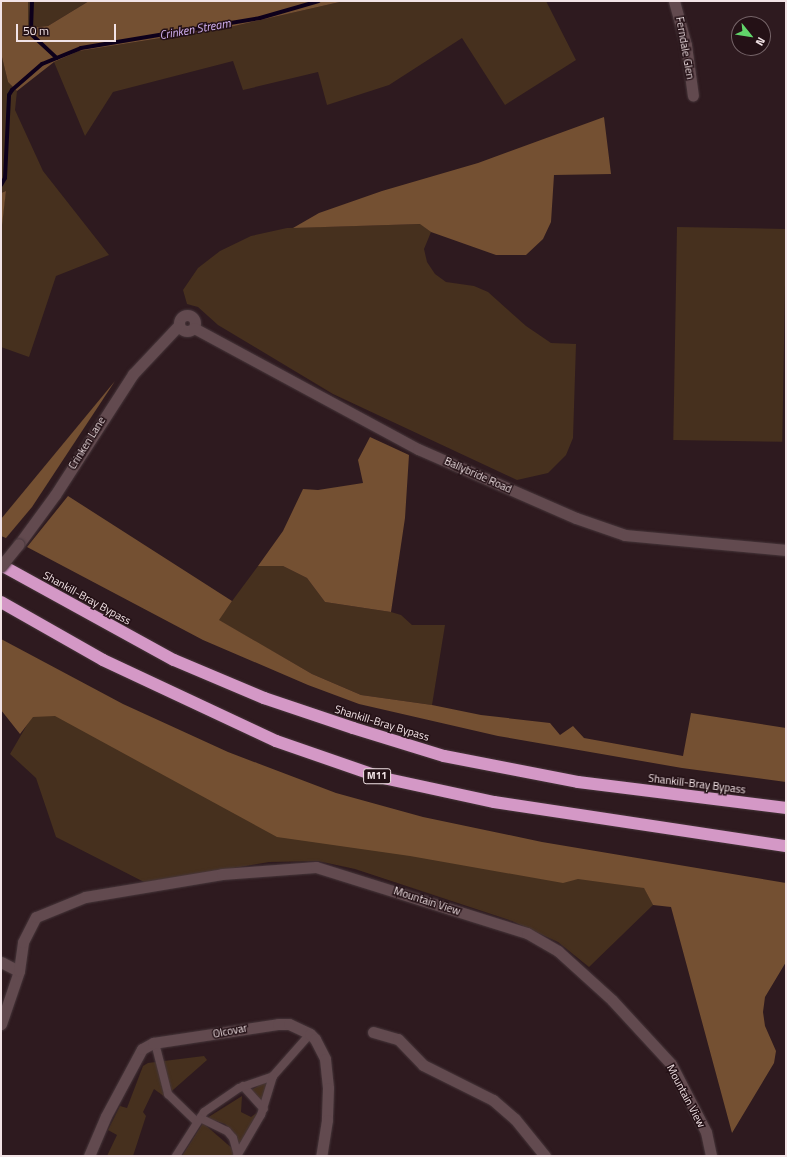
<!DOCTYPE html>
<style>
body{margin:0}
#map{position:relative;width:787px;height:1157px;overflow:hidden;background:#2e1a1f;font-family:"Titillium Web",sans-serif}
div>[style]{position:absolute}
.green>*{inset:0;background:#46301e;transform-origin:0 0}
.forest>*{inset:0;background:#745032}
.stream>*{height:4px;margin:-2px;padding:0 2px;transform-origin:2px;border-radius:2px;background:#0e001b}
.roads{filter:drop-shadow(0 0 1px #46363a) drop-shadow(0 0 1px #46363a)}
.pedestrian>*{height:8px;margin:-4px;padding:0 4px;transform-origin:4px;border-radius:4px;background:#624a4f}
.minor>*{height:11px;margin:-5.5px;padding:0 5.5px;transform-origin:5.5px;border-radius:5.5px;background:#624a4f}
.tertiary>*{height:11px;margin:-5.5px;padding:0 5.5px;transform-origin:5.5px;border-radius:5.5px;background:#624a4f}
.tertiary>.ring{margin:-5.5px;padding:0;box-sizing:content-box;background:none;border:11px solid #624a4f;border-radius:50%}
.motorway>*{height:12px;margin:-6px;padding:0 6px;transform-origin:6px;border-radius:6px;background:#d498c6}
.bridges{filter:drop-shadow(0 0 1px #46363a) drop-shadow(0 0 1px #46363a)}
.tertiary-bridge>*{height:11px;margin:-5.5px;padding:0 5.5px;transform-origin:5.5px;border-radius:5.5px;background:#624a4f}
span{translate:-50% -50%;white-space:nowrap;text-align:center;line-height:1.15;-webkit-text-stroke:3px #241116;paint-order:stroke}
.shield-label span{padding:1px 3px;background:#241116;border:1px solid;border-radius:3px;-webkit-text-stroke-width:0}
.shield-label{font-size:10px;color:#f2e3e6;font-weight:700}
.street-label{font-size:11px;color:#f2e3e6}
.water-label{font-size:12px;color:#d1b0f1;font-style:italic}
.frame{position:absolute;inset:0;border:2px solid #f2e3e6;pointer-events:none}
.north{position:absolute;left:731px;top:16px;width:40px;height:40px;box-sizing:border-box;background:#241116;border:1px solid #766569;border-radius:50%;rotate:120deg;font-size:11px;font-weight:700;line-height:16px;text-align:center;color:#f2e3e6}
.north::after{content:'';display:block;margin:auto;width:14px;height:18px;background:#61d46a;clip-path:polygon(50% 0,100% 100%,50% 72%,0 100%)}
.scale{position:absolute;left:16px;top:24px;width:100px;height:18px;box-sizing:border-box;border:2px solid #f2e3e6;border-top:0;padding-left:5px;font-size:12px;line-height:14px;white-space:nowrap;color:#f2e3e6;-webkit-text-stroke:3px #241116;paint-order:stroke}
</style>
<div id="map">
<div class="green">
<div style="clip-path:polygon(28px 1px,89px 1px,48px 26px,27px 28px)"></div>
<div style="clip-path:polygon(344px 1px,546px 1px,576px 60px,505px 105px,462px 38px,389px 85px,327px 105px,318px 72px,243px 90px,233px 61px,113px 92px,85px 136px,54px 62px,79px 51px,230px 27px)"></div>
<div style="clip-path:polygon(1px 52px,8px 82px,17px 91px,15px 110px,43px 171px,109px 255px,56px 276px,29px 357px,1px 347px,1px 227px,6px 191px,1px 193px)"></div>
<div style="clip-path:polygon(421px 224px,431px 232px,424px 249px,427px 262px,435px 274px,446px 282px,474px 286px,488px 292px,526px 326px,551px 343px,576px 344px,573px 438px,566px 455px,548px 473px,517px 480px,333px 394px,218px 325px,198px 307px,187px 304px,183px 290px,198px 268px,220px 251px,251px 236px,287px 228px)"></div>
<div style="left:677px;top:227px;width:109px;height:213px;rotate:1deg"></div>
<div style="clip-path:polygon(258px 566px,283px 566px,307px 578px,325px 602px,391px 612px,401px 615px,412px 625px,445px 625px,432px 705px,361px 695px,312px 674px,218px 620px)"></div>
<div style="clip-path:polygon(38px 706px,136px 738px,642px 883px,653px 905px,589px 967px,558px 942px,512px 921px,355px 869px,318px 861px,269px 862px,146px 883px,56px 837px,36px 778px,10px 754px)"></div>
<div style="clip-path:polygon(204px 1056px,207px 1060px,165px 1097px,154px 1089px,143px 1112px,146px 1116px,133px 1156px,107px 1156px,117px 1135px,108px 1130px,120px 1106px,127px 1108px,143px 1066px,148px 1063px)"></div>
<div style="clip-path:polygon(267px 1080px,270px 1083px,263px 1104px,250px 1091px)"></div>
<div style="clip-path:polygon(242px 1096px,241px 1112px,251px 1117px,261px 1110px,240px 1148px,234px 1133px,225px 1124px,207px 1118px)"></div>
<div style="clip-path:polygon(203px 1123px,234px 1150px,234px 1156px,182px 1156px)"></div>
</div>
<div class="forest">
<div style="clip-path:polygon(1px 1px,28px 1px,28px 28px,48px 26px,89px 1px,344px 1px,230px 27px,79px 51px,54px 62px,17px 91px,8px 82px,1px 53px)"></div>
<div style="clip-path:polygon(604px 117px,611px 174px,554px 175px,551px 222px,543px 239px,526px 255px,496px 255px,431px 232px,420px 224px,293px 228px,319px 213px,382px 191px,478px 163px)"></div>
<div style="clip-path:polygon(6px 191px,2px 225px,1px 227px,1px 193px)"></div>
<div style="clip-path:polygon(115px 381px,32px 507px,6px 538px,1px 536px,1px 519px)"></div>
<div style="clip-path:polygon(370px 437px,409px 455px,405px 518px,391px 612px,325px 602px,307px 578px,283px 566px,258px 566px,283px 531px,303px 489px,318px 490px,363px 483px,358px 460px)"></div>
<div style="clip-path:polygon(68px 496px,232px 601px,219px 620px,312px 674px,361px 695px,432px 705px,481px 715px,550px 723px,560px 735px,573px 726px,584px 738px,683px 756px,691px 713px,786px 728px,786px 782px,682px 768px,498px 736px,359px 704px,308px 685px,203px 640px,27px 547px)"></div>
<div style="clip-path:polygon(1px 639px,123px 704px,228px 752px,336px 793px,423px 817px,542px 842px,786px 883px,786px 962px,765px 997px,763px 1012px,765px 1026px,776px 1051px,774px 1063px,732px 1133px,671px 907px,653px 905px,644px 888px,578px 879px,563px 883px,410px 856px,277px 837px,55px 716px,33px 717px,20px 734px,1px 710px)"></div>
</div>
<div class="stream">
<div style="left:32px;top:1px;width:33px;rotate:92deg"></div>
<div style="left:31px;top:34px;width:35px;rotate:43deg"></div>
<div style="left:1px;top:185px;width:8px;rotate:-60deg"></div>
<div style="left:5px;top:178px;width:83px;rotate:-87.2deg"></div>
<div style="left:9px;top:95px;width:6px;rotate:-59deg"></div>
<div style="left:12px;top:90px;width:40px;rotate:-41deg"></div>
<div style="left:42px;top:64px;width:42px;rotate:-22.3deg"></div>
<div style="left:81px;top:48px;width:181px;rotate:-9.5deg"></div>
<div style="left:260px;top:18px;width:61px;rotate:-16.1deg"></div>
</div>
<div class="roads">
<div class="pedestrian">
<div style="left:155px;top:1043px;width:53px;rotate:75.7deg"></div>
<div style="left:168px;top:1094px;width:40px;rotate:44deg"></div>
<div style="left:243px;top:1086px;width:31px;rotate:48deg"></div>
<div style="left:200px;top:1118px;width:30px;rotate:26deg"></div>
<div style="left:227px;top:1131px;width:9px;rotate:49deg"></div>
<div style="left:233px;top:1138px;width:18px;rotate:74deg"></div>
<div style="left:176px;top:1156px;width:52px;rotate:-57.5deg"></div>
<div style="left:204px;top:1112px;width:42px;rotate:-34.4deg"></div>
<div style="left:239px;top:1088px;width:36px;rotate:-19deg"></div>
<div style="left:273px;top:1076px;width:56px;rotate:-48.6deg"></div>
<div style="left:237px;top:1156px;width:48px;rotate:-59.7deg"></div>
<div style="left:261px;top:1115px;width:41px;rotate:-72.9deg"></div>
</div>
<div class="minor">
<div style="left:674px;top:1px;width:46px;rotate:74.7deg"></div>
<div style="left:686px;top:45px;width:51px;rotate:82.2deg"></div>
<div style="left:1px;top:962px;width:20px;rotate:27deg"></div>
<div style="left:1px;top:1024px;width:56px;rotate:-71.2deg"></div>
<div style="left:19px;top:971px;width:29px;rotate:-82deg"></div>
<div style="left:23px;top:942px;width:28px;rotate:-63deg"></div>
<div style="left:36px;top:917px;width:53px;rotate:-22.2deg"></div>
<div style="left:85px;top:897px;width:139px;rotate:-9.5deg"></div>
<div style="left:222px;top:874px;width:94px;rotate:-4.3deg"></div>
<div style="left:316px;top:867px;width:221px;rotate:17.4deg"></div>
<div style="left:527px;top:933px;width:36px;rotate:30deg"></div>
<div style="left:558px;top:951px;width:73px;rotate:42.2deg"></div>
<div style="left:612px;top:1000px;width:87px;rotate:47.3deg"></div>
<div style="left:671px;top:1064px;width:76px;rotate:62.8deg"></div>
<div style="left:706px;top:1132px;width:25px;rotate:78deg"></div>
<div style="left:373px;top:1032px;width:26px;rotate:16deg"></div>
<div style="left:398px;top:1039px;width:36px;rotate:46deg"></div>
<div style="left:423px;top:1065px;width:78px;rotate:26.6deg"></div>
<div style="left:493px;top:1100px;width:29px;rotate:41deg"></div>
<div style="left:515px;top:1119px;width:48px;rotate:51deg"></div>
<div style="left:89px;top:1156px;width:43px;rotate:-67deg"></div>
<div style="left:106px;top:1116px;width:76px;rotate:-61.8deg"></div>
<div style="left:142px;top:1049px;width:13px;rotate:-29deg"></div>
<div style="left:153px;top:1043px;width:126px;rotate:-8.6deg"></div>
<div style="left:278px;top:1024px;width:11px"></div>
<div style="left:289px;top:1024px;width:23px;rotate:25deg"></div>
<div style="left:310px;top:1034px;width:7px;rotate:45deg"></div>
<div style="left:315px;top:1039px;width:22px;rotate:63deg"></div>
<div style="left:325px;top:1059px;width:29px;rotate:84deg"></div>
<div style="left:328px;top:1088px;width:32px;rotate:92deg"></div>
<div style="left:327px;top:1120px;width:36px;rotate:99deg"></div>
</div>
<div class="tertiary">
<div class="ring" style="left:179px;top:315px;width:5px;height:5px"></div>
<div style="left:194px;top:328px;width:255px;rotate:28.4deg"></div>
<div style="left:418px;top:449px;width:172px;rotate:23.6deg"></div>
<div style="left:576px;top:518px;width:52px;rotate:19.1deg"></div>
<div style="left:625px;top:535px;width:162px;rotate:5.3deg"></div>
<div style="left:19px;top:544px;width:61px;rotate:-53.7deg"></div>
<div style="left:55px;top:495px;width:144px;rotate:-57.2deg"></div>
<div style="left:133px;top:374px;width:67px;rotate:-46.8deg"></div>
</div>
<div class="motorway">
<div style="left:1px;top:565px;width:197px;rotate:28.8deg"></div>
<div style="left:174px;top:660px;width:98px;rotate:22.9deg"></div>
<div style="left:264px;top:698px;width:94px;rotate:18.6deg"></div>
<div style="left:353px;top:728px;width:95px;rotate:17.1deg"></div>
<div style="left:444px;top:756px;width:136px;rotate:11deg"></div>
<div style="left:578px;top:782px;width:210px;rotate:7.1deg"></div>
<div style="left:1px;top:602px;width:117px;rotate:29.6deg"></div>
<div style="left:103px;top:660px;width:191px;rotate:25.1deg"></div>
<div style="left:276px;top:741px;width:113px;rotate:19.1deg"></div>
<div style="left:383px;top:778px;width:114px;rotate:12.2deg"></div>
<div style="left:494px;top:802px;width:295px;rotate:8.6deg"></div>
</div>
</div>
<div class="bridges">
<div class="tertiary-bridge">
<div style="left:1px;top:566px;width:28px;rotate:-51deg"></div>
</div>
</div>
<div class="shield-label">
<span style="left:377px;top:776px">M11</span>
</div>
<div class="street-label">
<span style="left:685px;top:48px;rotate:80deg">Ferndale Glen</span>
<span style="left:87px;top:443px;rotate:-58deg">Crinken Lane</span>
<span style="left:478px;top:475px;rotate:24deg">Ballybride Road</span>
<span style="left:87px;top:598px;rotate:29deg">Shankill-Bray Bypass</span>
<span style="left:382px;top:723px;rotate:17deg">Shankill-Bray Bypass</span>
<span style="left:697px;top:784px;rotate:7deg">Shankill-Bray Bypass</span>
<span style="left:427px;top:901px;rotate:18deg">Mountain View</span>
<span style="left:230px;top:1031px;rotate:-11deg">Olcovar</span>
<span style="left:686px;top:1096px;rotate:62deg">Mountain View</span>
</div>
<div class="water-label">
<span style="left:195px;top:29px;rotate:-10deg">Crinken Stream</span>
</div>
<div class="frame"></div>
<div class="north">N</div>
<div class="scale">50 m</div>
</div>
